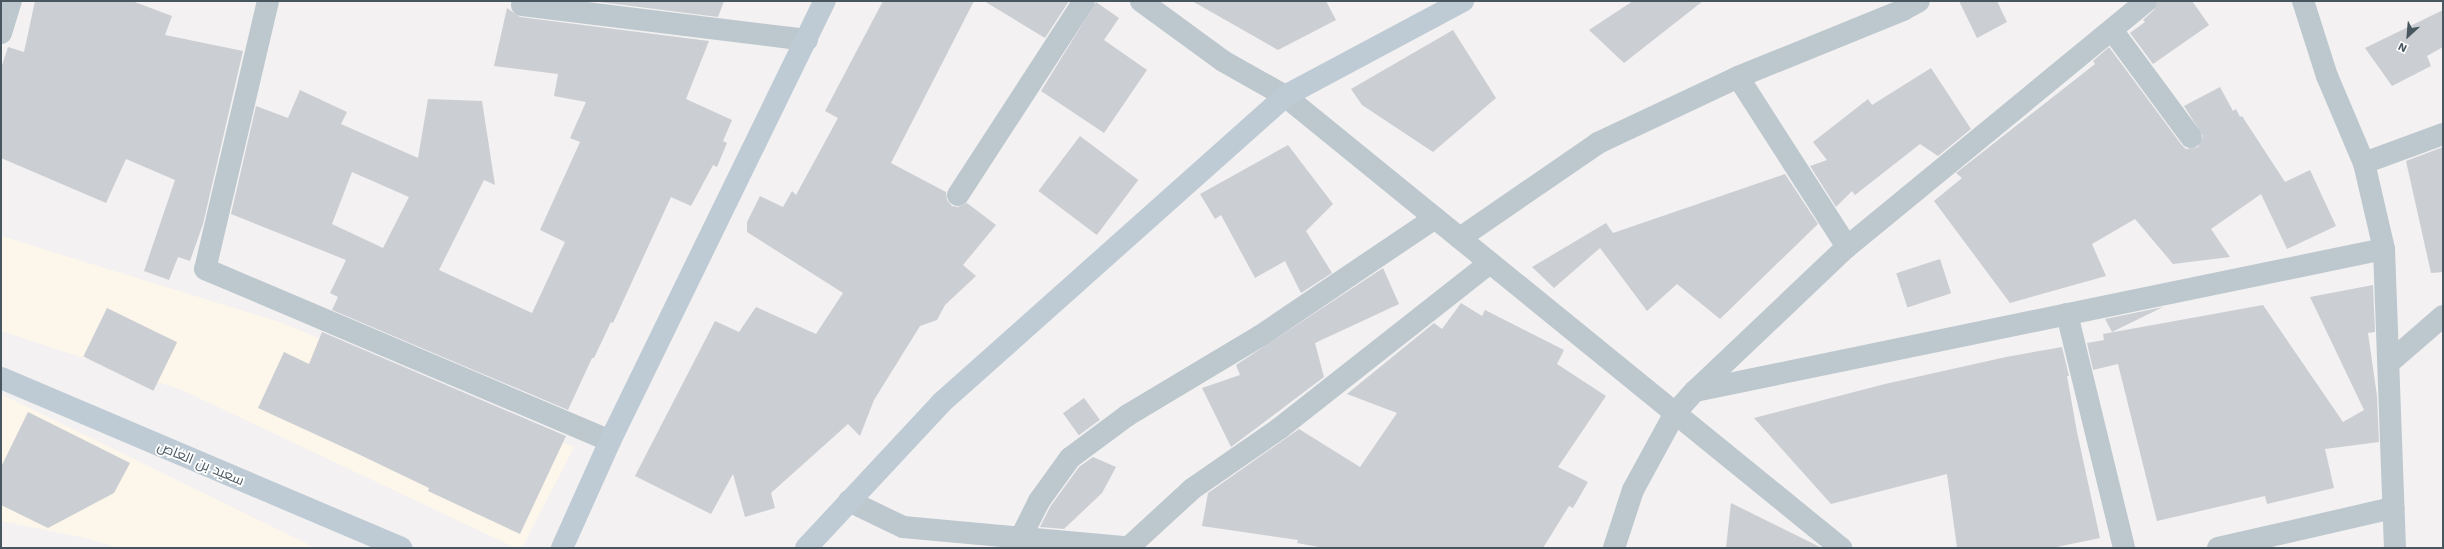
<!DOCTYPE html>
<meta charset="utf-8">
<style>
body{margin:0}
#map{position:relative;width:2444px;height:549px;overflow:hidden;background:#f3f1f1;font-family:"Work Sans",Cairo,sans-serif}
div>[style]{position:absolute}
.commercial>*{inset:0;background:#fdf6eb}
.building>*{inset:0;background:#cbced3;transform-origin:0 0}
.street>*{height:22px;margin:-11px;padding:0 11px;transform-origin:11px;border-radius:11px;background:#bcc7ce}
.secondary>*{height:22px;margin:-11px;padding:0 11px;transform-origin:11px;border-radius:11px;background:#becbd5}
span{translate:-50% -50%;white-space:nowrap;text-align:center;line-height:1.15;-webkit-text-stroke:3.5px #fff;paint-order:stroke}
.street-label{font-size:14px;color:#48565f}
.frame{position:absolute;inset:0;border:2px solid #48565f;pointer-events:none}
.north{position:absolute;left:2388px;top:16px;width:40px;height:40px;-webkit-text-stroke:3px #fff;paint-order:stroke;rotate:206deg;font-size:11px;font-weight:700;line-height:16px;text-align:center;color:#48565f}
.north::after{content:'';display:block;margin:auto;width:14px;height:18px;background:#48565f;clip-path:polygon(50% 0,100% 100%,50% 72%,0 100%)}
</style>
<div id="map">
<div class="commercial">
<div style="clip-path:polygon(1px 236px,283px 323px,574px 447px,522px 548px,516px 548px,182px 390px,1px 331px)"></div>
<div style="clip-path:polygon(1px 394px,316px 548px,119px 548px,85px 538px,1px 521px)"></div>
</div>
<div class="building">
<div style="clip-path:polygon(35px 1px,132px 1px,172px 16px,165px 35px,243px 51px,203px 224px,190px 261px,178px 257px,169px 280px,144px 271px,175px 180px,126px 159px,106px 203px,1px 158px,1px 68px,8px 47px,24px 52px)"></div>
<div style="clip-path:polygon(592px 1px,724px 1px,718px 17px)"></div>
<div style="clip-path:polygon(883px 1px,974px 1px,891px 163px,946px 192px,947px 200px,952px 206px,958px 207px,967px 203px,996px 225px,963px 265px,976px 276px,945px 305px,937px 320px,920px 326px,874px 400px,860px 436px,848px 424px,771px 493px,775px 508px,745px 517px,733px 474px,711px 514px,635px 476px,715px 321px,739px 332px,756px 307px,816px 334px,843px 293px,747px 232px,747px 222px,760px 196px,783px 207px,792px 191px,796px 195px,838px 118px,825px 111px)"></div>
<div style="clip-path:polygon(984px 1px,1069px 1px,1045px 38px)"></div>
<div style="clip-path:polygon(1192px 1px,1326px 1px,1336px 20px,1278px 50px)"></div>
<div style="clip-path:polygon(1633px 1px,1703px 1px,1624px 63px,1589px 30px)"></div>
<div style="clip-path:polygon(1959px 1px,1997px 1px,2007px 22px,1977px 38px)"></div>
<div style="clip-path:polygon(2158px 1px,2192px 1px,2209px 25px,2153px 64px,2130px 33px,2145px 22px,2143px 20px,2154px 10px)"></div>
<div style="clip-path:polygon(1096px 2px,1119px 18px,1104px 40px,1147px 70px,1104px 133px,1041px 91px)"></div>
<div style="clip-path:polygon(evenodd,507px 8px,520px 17px,709px 41px,686px 99px,732px 120px,723px 141px,727px 143px,717px 167px,713px 165px,691px 206px,671px 197px,613px 323px,611px 322px,594px 358px,592px 358px,568px 410px,332px 310px,338px 297px,330px 293px,346px 260px,231px 214px,256px 106px,288px 118px,300px 90px,347px 112px,341px 124px,418px 158px,428px 99px,482px 101px,495px 185px,484px 180px,439px 270px,532px 313px,565px 242px,540px 230px,580px 142px,570px 138px,586px 102px,554px 96px,558px 74px,494px 66px,507px 8px,352px 172px,409px 197px,383px 248px,332px 224px,352px 172px)"></div>
<div style="clip-path:polygon(2443px 10px,2443px 47px,2427px 56px,2431px 66px,2392px 86px,2365px 48px)"></div>
<div style="clip-path:polygon(1453px 30px,1496px 98px,1433px 152px,1362px 105px,1351px 89px)"></div>
<div style="clip-path:polygon(2109px 47px,2181px 144px,2186px 149px,2198px 147px,2203px 136px,2184px 106px,2220px 87px,2233px 111px,2236px 109px,2240px 117px,2242px 116px,2285px 182px,2310px 170px,2336px 226px,2287px 249px,2261px 194px,2211px 229px,2230px 257px,2173px 264px,2135px 219px,2092px 244px,2106px 276px,2010px 303px,1934px 201px,1962px 178px,1956px 173px,2095px 64px,2093px 61px)"></div>
<div style="clip-path:polygon(1931px 68px,1971px 129px,1938px 156px,1920px 144px,1855px 195px,1852px 191px,1836px 207px,1810px 166px,1827px 160px,1813px 142px,1868px 99px,1872px 105px)"></div>
<div style="left:1080px;top:136px;width:73px;height:69px;rotate:37deg"></div>
<div style="clip-path:polygon(1288px 145px,1333px 204px,1306px 231px,1332px 273px,1301px 293px,1285px 261px,1255px 278px,1221px 215px,1215px 219px,1200px 194px)"></div>
<div style="clip-path:polygon(2443px 147px,2443px 272px,2431px 273px,2406px 161px)"></div>
<div style="clip-path:polygon(1785px 174px,1818px 224px,1720px 319px,1677px 284px,1647px 311px,1600px 248px,1554px 288px,1532px 267px,1606px 223px,1613px 233px)"></div>
<div style="left:1940px;top:259px;width:36px;height:46px;rotate:72deg"></div>
<div style="clip-path:polygon(1383px 268px,1399px 304px,1315px 343px,1324px 377px,1231px 447px,1202px 388px,1240px 375px,1236px 365px)"></div>
<div style="clip-path:polygon(2373px 285px,2375px 332px,2368px 333px,2377px 396px,2379px 442px,2325px 449px,2334px 488px,2267px 504px,2265px 496px,2157px 521px,2118px 364px,2093px 370px,2087px 343px,2104px 340px,2103px 334px,2263px 305px,2343px 422px,2364px 410px,2310px 297px)"></div>
<div style="clip-path:polygon(1461px 303px,1482px 316px,1485px 310px,1564px 350px,1557px 364px,1606px 396px,1558px 467px,1588px 482px,1573px 508px,1569px 506px,1543px 548px,1324px 548px,1297px 543px,1298px 540px,1202px 526px,1208px 493px,1299px 429px,1360px 467px,1397px 413px,1347px 394px,1434px 323px,1442px 329px)"></div>
<div style="clip-path:polygon(2163px 307px,2112px 332px,2105px 319px)"></div>
<div style="left:107px;top:308px;width:78px;height:54px;rotate:26deg"></div>
<div style="clip-path:polygon(322px 332px,566px 436px,520px 534px,428px 491px,429px 488px,356px 453px,258px 408px,284px 352px,309px 364px)"></div>
<div style="clip-path:polygon(2062px 347px,2069px 376px,2067px 376px,2077px 432px,2100px 538px,2052px 548px,1957px 548px,1947px 474px,1831px 504px,1754px 418px,1885px 384px,2006px 357px)"></div>
<div style="left:1084px;top:398px;width:27px;height:26px;rotate:54deg"></div>
<div style="clip-path:polygon(28px 412px,130px 463px,114px 493px,48px 528px,1px 505px,1px 467px)"></div>
<div style="clip-path:polygon(1093px 457px,1116px 467px,1102px 493px,1064px 529px,1040px 527px,1050px 507px,1079px 467px)"></div>
<div style="clip-path:polygon(1731px 503px,1820px 547px,1821px 548px,1726px 548px)"></div>
</div>
<div class="street">
<div style="left:268px;top:1px;width:275px;rotate:103.2deg"></div>
<div style="left:205px;top:269px;width:440px;rotate:23deg"></div>
<div style="left:1141px;top:1px;width:102px;rotate:36.2deg"></div>
<div style="left:1223px;top:61px;width:71px;rotate:29.4deg"></div>
<div style="left:1285px;top:96px;width:717px;rotate:39.11deg"></div>
<div style="left:2303px;top:1px;width:79px;rotate:72.3deg"></div>
<div style="left:2327px;top:76px;width:95px;rotate:67deg"></div>
<div style="left:2364px;top:163px;width:88px;rotate:76.9deg"></div>
<div style="left:2384px;top:249px;width:299px;rotate:87.9deg"></div>
<div style="left:522px;top:5px;width:287px;rotate:7deg"></div>
<div style="left:2112px;top:30px;width:133px;rotate:53.6deg"></div>
<div style="left:1px;top:33px;width:34px;rotate:-73deg"></div>
<div style="left:1738px;top:77px;width:202px;rotate:57.3deg"></div>
<div style="left:2364px;top:163px;width:84px;rotate:-20.2deg"></div>
<div style="left:958px;top:195px;width:231px;rotate:-57deg"></div>
<div style="left:1460px;top:238px;width:168px;rotate:-34.5deg"></div>
<div style="left:1598px;top:143px;width:155px;rotate:-25.2deg"></div>
<div style="left:1738px;top:77px;width:178px;rotate:-22.1deg"></div>
<div style="left:1903px;top:10px;width:18px;rotate:-29deg"></div>
<div style="left:2067px;top:314px;width:241px;rotate:76.3deg"></div>
<div style="left:2390px;top:362px;width:70px;rotate:-41deg"></div>
<div style="left:1695px;top:391px;width:703px;rotate:-11.65deg"></div>
<div style="left:849px;top:501px;width:60px;rotate:25.7deg"></div>
<div style="left:903px;top:527px;width:232px;rotate:5.2deg"></div>
<div style="left:1021px;top:537px;width:40px;rotate:-63.4deg"></div>
<div style="left:1039px;top:501px;width:53px;rotate:-54.2deg"></div>
<div style="left:1070px;top:458px;width:72px;rotate:-36.6deg"></div>
<div style="left:1128px;top:415px;width:154px;rotate:-30.9deg"></div>
<div style="left:1260px;top:336px;width:211px;rotate:-34deg"></div>
<div style="left:1129px;top:547px;width:86px;rotate:-42.6deg"></div>
<div style="left:1192px;top:489px;width:107px;rotate:-34.7deg"></div>
<div style="left:1280px;top:428px;width:267px;rotate:-38.2deg"></div>
<div style="left:1614px;top:548px;width:61px;rotate:-71.9deg"></div>
<div style="left:1633px;top:490px;width:88px;rotate:-61.4deg"></div>
<div style="left:1675px;top:413px;width:30px;rotate:-48deg"></div>
<div style="left:1695px;top:391px;width:209px;rotate:-43.5deg"></div>
<div style="left:1847px;top:247px;width:387px;rotate:-39.4deg"></div>
<div style="left:2218px;top:548px;width:180px;rotate:-12.9deg"></div>
</div>
<div class="secondary">
<div style="left:1px;top:378px;width:435px;rotate:23deg"></div>
<div style="left:562px;top:548px;width:117px;rotate:-65.8deg"></div>
<div style="left:610px;top:441px;width:490px;rotate:-64deg"></div>
<div style="left:806px;top:548px;width:198px;rotate:-47deg"></div>
<div style="left:941px;top:403px;width:461px;rotate:-41.7deg"></div>
<div style="left:1285px;top:96px;width:202px;rotate:-28.1deg"></div>
</div>
<div class="street-label">
<span style="left:201px;top:463px;rotate:23deg">سعيد بن العاص</span>
</div>
<div class="frame"></div>
<div class="north">N</div>
</div>
